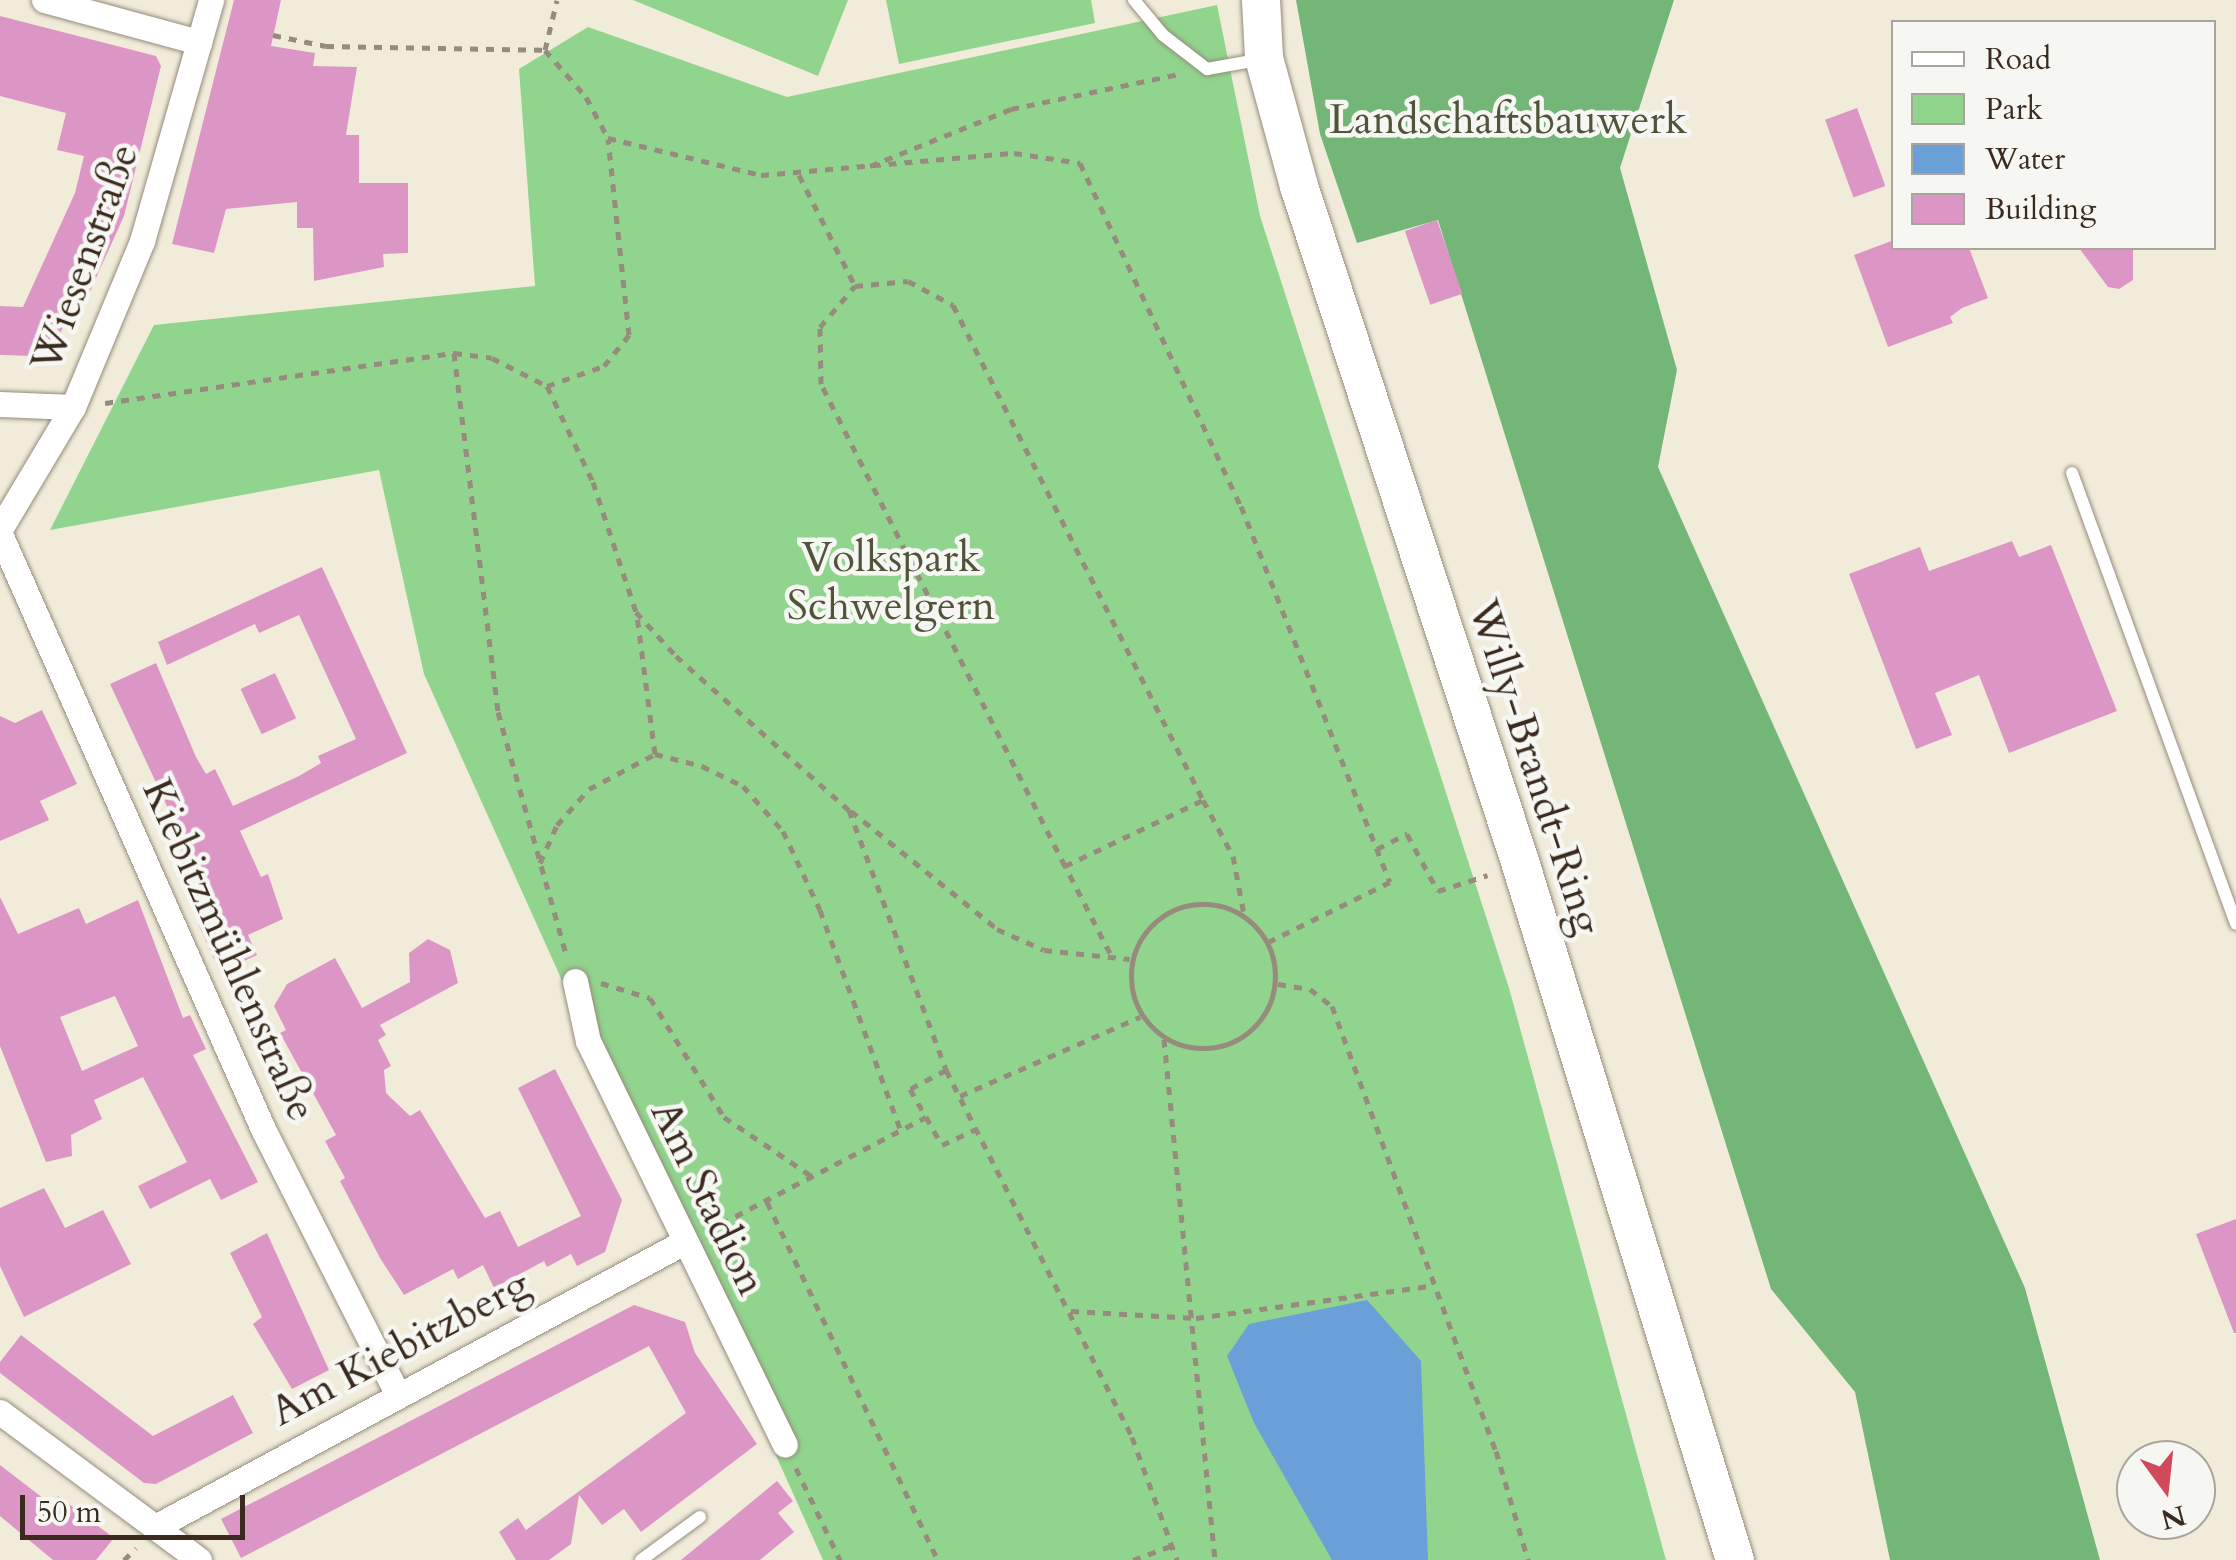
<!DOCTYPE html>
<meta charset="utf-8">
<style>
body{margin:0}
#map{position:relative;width:2236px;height:1560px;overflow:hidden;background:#f1ecda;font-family:Cardo,serif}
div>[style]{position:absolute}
.green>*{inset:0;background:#90d48d}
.forest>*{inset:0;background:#74b678}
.water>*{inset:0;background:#6b9fd7}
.building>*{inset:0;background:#dc96c6;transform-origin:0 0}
.path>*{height:5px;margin-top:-2.5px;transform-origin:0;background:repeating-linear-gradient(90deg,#968b7c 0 8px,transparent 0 16px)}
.path>.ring{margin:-2.5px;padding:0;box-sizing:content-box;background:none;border:5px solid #968b7c;border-radius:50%}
.roads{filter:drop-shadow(0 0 2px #968b7c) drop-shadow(0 0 2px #968b7c)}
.lane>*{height:12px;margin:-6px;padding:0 6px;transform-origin:6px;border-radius:6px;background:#fff}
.street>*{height:25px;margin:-12.5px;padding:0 12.5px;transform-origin:12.5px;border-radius:12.5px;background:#fff}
.secondary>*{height:38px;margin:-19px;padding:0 19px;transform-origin:19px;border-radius:19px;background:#fff}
span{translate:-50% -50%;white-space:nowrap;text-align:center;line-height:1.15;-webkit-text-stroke:9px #f6f6f2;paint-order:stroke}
.park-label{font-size:42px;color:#50543a}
.street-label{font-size:42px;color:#3b2a1e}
.legend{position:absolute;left:1891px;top:20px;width:325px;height:230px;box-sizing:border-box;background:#f6f6f2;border:2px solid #aba49d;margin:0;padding:12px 18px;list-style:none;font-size:30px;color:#3b2a1e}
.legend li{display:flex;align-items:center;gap:20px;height:50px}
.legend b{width:50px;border:2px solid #aba49d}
.north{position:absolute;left:2116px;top:1440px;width:100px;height:100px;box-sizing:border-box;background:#f6f6f2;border:2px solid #aba49d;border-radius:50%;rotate:165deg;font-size:28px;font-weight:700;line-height:40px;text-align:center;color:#3b2a1e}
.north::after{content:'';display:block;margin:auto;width:35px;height:45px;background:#d1495b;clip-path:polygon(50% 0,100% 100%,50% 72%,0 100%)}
.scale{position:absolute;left:20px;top:1495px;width:225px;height:45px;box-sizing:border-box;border:5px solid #3b2a1e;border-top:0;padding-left:12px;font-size:30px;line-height:35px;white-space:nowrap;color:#3b2a1e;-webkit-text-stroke:8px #f6f6f2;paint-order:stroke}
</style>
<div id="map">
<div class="green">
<div style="clip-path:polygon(633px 0,848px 0,818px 76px)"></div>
<div style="clip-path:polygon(886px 0,1091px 0,1095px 23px,899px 64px)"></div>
<div style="clip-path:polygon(1217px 5px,1260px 216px,1509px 988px,1666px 1560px,823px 1560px,424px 674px,379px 470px,50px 530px,154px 325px,535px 286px,519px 69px,588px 27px,787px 97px)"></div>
</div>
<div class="forest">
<div style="clip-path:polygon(1296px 0,1674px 0,1620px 168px,1677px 370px,1658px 467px,2025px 1288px,2100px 1560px,1890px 1560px,1855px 1392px,1771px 1289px,1438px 220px,1357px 243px,1320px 134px)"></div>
</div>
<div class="water">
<div style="clip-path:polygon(1367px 1300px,1421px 1361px,1428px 1560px,1332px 1560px,1254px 1423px,1227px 1356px,1249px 1324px)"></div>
</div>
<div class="building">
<div style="clip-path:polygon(234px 0,281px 0,271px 46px,315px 53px,313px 66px,357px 67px,346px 135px,359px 135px,359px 183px,408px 183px,408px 253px,383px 254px,384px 267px,314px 281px,313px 228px,297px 228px,297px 202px,226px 209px,214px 253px,172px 244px)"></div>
<div style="clip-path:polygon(0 16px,156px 56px,161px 66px,124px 216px,87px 298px,80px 294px,49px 355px,35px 356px,0 355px,0 306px,23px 307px,75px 193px,84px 156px,57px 150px,66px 113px,0 96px)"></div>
<div style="left:1857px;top:108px;width:83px;height:34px;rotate:70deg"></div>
<div style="left:1437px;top:220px;width:78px;height:34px;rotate:71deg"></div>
<div style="clip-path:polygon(1894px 240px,1894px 248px,1969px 248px,1988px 298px,1962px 308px,1950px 317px,1953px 323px,1888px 347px,1854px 255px)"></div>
<div style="clip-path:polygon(2079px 248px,2133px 248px,2133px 280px,2119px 289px,2108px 287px)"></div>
<div style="clip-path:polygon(2012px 541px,2019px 557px,2051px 545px,2117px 711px,2009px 753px,1979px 675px,1935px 693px,1952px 735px,1916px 749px,1849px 574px,1920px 547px,1929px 571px)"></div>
<div style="clip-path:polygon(322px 567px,407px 753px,240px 831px,261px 877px,268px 874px,283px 919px,248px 935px,257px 955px,220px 972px,198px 924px,218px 915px,177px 842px,181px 836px,110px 684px,156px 663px,196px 757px,206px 774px,215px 769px,233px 806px,299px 776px,321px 763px,318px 756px,356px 739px,299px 615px,259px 633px,255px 624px,167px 665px,158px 642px)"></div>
<div style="left:275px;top:673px;width:50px;height:38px;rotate:65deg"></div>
<div style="clip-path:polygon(42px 710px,77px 784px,40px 801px,49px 820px,0 841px,0 716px,15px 723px)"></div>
<div style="clip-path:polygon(evenodd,0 897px,18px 934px,79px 908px,86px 924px,138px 900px,183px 1018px,190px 1015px,206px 1049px,193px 1055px,258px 1182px,221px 1200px,210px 1179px,150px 1209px,138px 1186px,187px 1162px,143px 1077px,94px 1100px,102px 1119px,71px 1135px,72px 1156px,46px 1162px,0 1046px,0 897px,115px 996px,138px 1046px,82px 1071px,60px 1017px,115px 996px)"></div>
<div style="clip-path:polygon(428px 939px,450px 950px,458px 983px,380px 1025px,386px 1035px,378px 1040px,391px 1066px,384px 1070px,386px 1093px,410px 1116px,420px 1110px,485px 1218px,500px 1211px,518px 1247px,581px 1216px,518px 1088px,555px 1069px,622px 1200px,605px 1252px,577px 1266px,571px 1254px,547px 1267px,544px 1261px,494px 1288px,483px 1265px,458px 1279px,453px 1269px,404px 1295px,380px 1258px,340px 1181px,345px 1178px,325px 1141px,336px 1135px,280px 1033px,286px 1030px,274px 1006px,287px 984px,335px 958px,362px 1008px,410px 982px,409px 953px)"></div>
<div style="clip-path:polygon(44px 1188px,65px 1228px,103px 1210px,131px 1264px,24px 1317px,0 1266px,0 1208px)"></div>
<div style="clip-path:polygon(2236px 1219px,2236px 1333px,2234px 1333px,2196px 1234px)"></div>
<div style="clip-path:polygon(267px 1233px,329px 1370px,292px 1389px,253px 1324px,262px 1317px,230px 1253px)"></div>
<div style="clip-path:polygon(634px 1305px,685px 1322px,695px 1353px,757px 1444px,641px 1532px,624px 1509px,602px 1525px,579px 1495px,571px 1544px,549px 1560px,516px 1560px,499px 1532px,518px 1518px,526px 1530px,686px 1413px,649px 1346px,241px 1558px,221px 1519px)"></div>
<div style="clip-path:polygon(21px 1335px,153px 1436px,233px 1395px,253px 1433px,156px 1484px,144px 1483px,0 1373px,0 1362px)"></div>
<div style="clip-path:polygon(0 1465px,52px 1505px,58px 1496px,114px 1538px,96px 1560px,53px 1560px,0 1516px)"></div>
<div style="clip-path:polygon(777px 1481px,793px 1501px,778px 1513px,794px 1532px,760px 1560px,681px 1560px)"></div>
</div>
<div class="path">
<div style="left:273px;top:35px;width:54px;rotate:11.7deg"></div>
<div style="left:326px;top:46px;width:219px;rotate:1deg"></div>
<div style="left:545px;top:50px;width:62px;rotate:48.9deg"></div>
<div style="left:586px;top:97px;width:47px;rotate:61.8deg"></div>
<div style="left:608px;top:138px;width:157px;rotate:13.6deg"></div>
<div style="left:761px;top:175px;width:254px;rotate:-5deg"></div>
<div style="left:1014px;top:153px;width:67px;rotate:8.6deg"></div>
<div style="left:1080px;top:163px;width:379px;rotate:64.9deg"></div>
<div style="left:1241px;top:506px;width:404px;rotate:68.4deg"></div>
<div style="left:1390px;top:882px;width:134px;rotate:153.8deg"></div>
<div style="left:545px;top:50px;width:51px;rotate:-76.5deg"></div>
<div style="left:870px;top:166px;width:152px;rotate:-22deg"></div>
<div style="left:1011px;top:109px;width:172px;rotate:-11.8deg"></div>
<div style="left:799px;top:175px;width:124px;rotate:63.2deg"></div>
<div style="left:454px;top:353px;width:362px;rotate:83deg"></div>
<div style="left:498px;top:712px;width:255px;rotate:74.3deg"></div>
<div style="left:547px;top:386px;width:60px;rotate:-19.3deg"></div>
<div style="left:604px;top:366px;width:40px;rotate:-51deg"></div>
<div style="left:629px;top:335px;width:197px;rotate:-96.1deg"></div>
<div style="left:105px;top:403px;width:353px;rotate:-8.2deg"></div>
<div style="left:454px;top:353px;width:38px;rotate:7deg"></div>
<div style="left:492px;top:358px;width:62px;rotate:27deg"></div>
<div style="left:547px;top:386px;width:106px;rotate:64.4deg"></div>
<div style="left:593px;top:482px;width:137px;rotate:71.7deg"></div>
<div style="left:636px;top:612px;width:59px;rotate:47.7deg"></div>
<div style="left:676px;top:656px;width:232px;rotate:41.7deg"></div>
<div style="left:849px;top:810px;width:278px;rotate:69.5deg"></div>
<div style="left:946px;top:1070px;width:411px;rotate:63.1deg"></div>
<div style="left:1132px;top:1437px;width:131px;rotate:69.9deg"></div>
<div style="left:655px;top:754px;width:49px;rotate:14.3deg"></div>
<div style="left:702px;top:766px;width:46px;rotate:26deg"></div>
<div style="left:743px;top:786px;width:60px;rotate:48.4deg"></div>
<div style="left:783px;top:831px;width:87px;rotate:64.9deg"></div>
<div style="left:820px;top:910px;width:239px;rotate:69.9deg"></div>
<div style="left:851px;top:811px;width:188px;rotate:38.9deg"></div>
<div style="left:997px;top:929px;width:51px;rotate:24.1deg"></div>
<div style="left:1044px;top:950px;width:86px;rotate:6deg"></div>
<div style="left:1377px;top:849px;width:34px;rotate:-27deg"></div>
<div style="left:1407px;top:834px;width:65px;rotate:61.5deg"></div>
<div style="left:1438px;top:891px;width:52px;rotate:-17.7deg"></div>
<div style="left:540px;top:863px;width:42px;rotate:-65.9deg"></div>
<div style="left:557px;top:825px;width:48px;rotate:-48.4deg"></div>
<div style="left:589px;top:789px;width:75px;rotate:-27.9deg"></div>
<div style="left:655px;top:754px;width:140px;rotate:-97.4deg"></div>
<div style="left:1065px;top:866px;width:540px;rotate:-116.85deg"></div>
<div style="left:821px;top:384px;width:57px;rotate:-91deg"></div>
<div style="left:820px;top:327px;width:54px;rotate:-49.5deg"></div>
<div style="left:855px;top:286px;width:53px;rotate:-5.4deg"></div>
<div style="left:908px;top:281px;width:51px;rotate:28.1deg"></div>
<div style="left:953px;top:305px;width:555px;rotate:63.2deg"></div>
<div class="ring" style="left:1131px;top:904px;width:139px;height:139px"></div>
<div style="left:1110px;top:953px;width:98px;rotate:-117.3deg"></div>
<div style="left:1065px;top:866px;width:153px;rotate:-25.6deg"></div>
<div style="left:1203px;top:800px;width:64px;rotate:61.8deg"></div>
<div style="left:1233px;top:856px;width:59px;rotate:79.3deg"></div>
<div style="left:601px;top:983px;width:51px;rotate:17deg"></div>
<div style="left:650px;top:998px;width:140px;rotate:58.1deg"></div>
<div style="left:724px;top:1117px;width:107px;rotate:34deg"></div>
<div style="left:1278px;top:984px;width:32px;rotate:9deg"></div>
<div style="left:1310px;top:989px;width:28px;rotate:38deg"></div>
<div style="left:1332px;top:1006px;width:474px;rotate:69.8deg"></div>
<div style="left:1496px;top:1451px;width:114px;rotate:73.6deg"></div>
<div style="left:1164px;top:1039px;width:523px;rotate:84.41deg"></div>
<div style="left:946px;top:1070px;width:41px;rotate:152.2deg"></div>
<div style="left:910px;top:1089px;width:64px;rotate:60.3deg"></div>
<div style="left:942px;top:1145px;width:38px;rotate:-25deg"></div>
<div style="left:960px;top:1096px;width:197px;rotate:-23.7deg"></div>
<div style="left:767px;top:1202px;width:397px;rotate:64.5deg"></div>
<div style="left:707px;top:1231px;width:247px;rotate:-27.5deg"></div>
<div style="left:1071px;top:1311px;width:125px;rotate:3.2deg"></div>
<div style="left:1196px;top:1318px;width:237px;rotate:-7.8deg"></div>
<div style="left:796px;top:1468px;width:102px;rotate:64.4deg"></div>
<div style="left:124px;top:1560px;width:17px;rotate:-45deg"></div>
<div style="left:1133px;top:1560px;width:40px;rotate:-20.2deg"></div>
</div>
<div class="roads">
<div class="lane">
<div style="left:1134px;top:0;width:45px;rotate:50.4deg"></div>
<div style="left:1163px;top:35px;width:56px;rotate:37.7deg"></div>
<div style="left:1207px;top:69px;width:57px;rotate:-10.1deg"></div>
<div style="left:2072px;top:473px;width:480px;rotate:70deg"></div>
<div style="left:641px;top:1560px;width:73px;rotate:-36.1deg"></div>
</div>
<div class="street">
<div style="left:44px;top:0;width:161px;rotate:15.2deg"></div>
<div style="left:0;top:404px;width:73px;rotate:2.4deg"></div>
<div style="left:0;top:529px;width:142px;rotate:-59.1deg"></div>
<div style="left:73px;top:407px;width:180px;rotate:-67.4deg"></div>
<div style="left:142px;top:241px;width:251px;rotate:-74deg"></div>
<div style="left:0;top:534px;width:651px;rotate:66.15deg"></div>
<div style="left:263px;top:1129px;width:296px;rotate:63.1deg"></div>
<div style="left:575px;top:981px;width:61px;rotate:77.8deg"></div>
<div style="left:588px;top:1041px;width:449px;rotate:64deg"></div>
<div style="left:0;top:1412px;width:248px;rotate:36.6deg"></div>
<div style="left:155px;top:1527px;width:601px;rotate:-28.31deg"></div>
</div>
<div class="secondary">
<div style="left:1261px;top:0;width:58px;rotate:87deg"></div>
<div style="left:1264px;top:58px;width:133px;rotate:74.7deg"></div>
<div style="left:1299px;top:186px;width:714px;rotate:71.89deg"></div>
<div style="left:1521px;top:865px;width:727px;rotate:72.89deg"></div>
</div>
</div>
<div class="park-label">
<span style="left:1508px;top:120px">Landschaftsbauwerk</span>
<span style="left:891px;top:582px">Volkspark<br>Schwelgern</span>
</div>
<div class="street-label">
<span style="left:85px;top:258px;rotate:-70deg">Wiesenstraße</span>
<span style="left:1535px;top:767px;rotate:72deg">Willy-Brandt-Ring</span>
<span style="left:229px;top:950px;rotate:66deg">Kiebitzmühlenstraße</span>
<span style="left:708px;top:1198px;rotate:64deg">Am Stadion</span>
<span style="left:400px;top:1348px;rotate:-28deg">Am Kiebitzberg</span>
</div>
<ul class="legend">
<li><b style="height:12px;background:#fff"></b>Road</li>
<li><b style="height:28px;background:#90d48d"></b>Park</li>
<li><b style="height:28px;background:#6b9fd7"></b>Water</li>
<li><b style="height:28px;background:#dc96c6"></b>Building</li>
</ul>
<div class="north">N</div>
<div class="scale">50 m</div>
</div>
